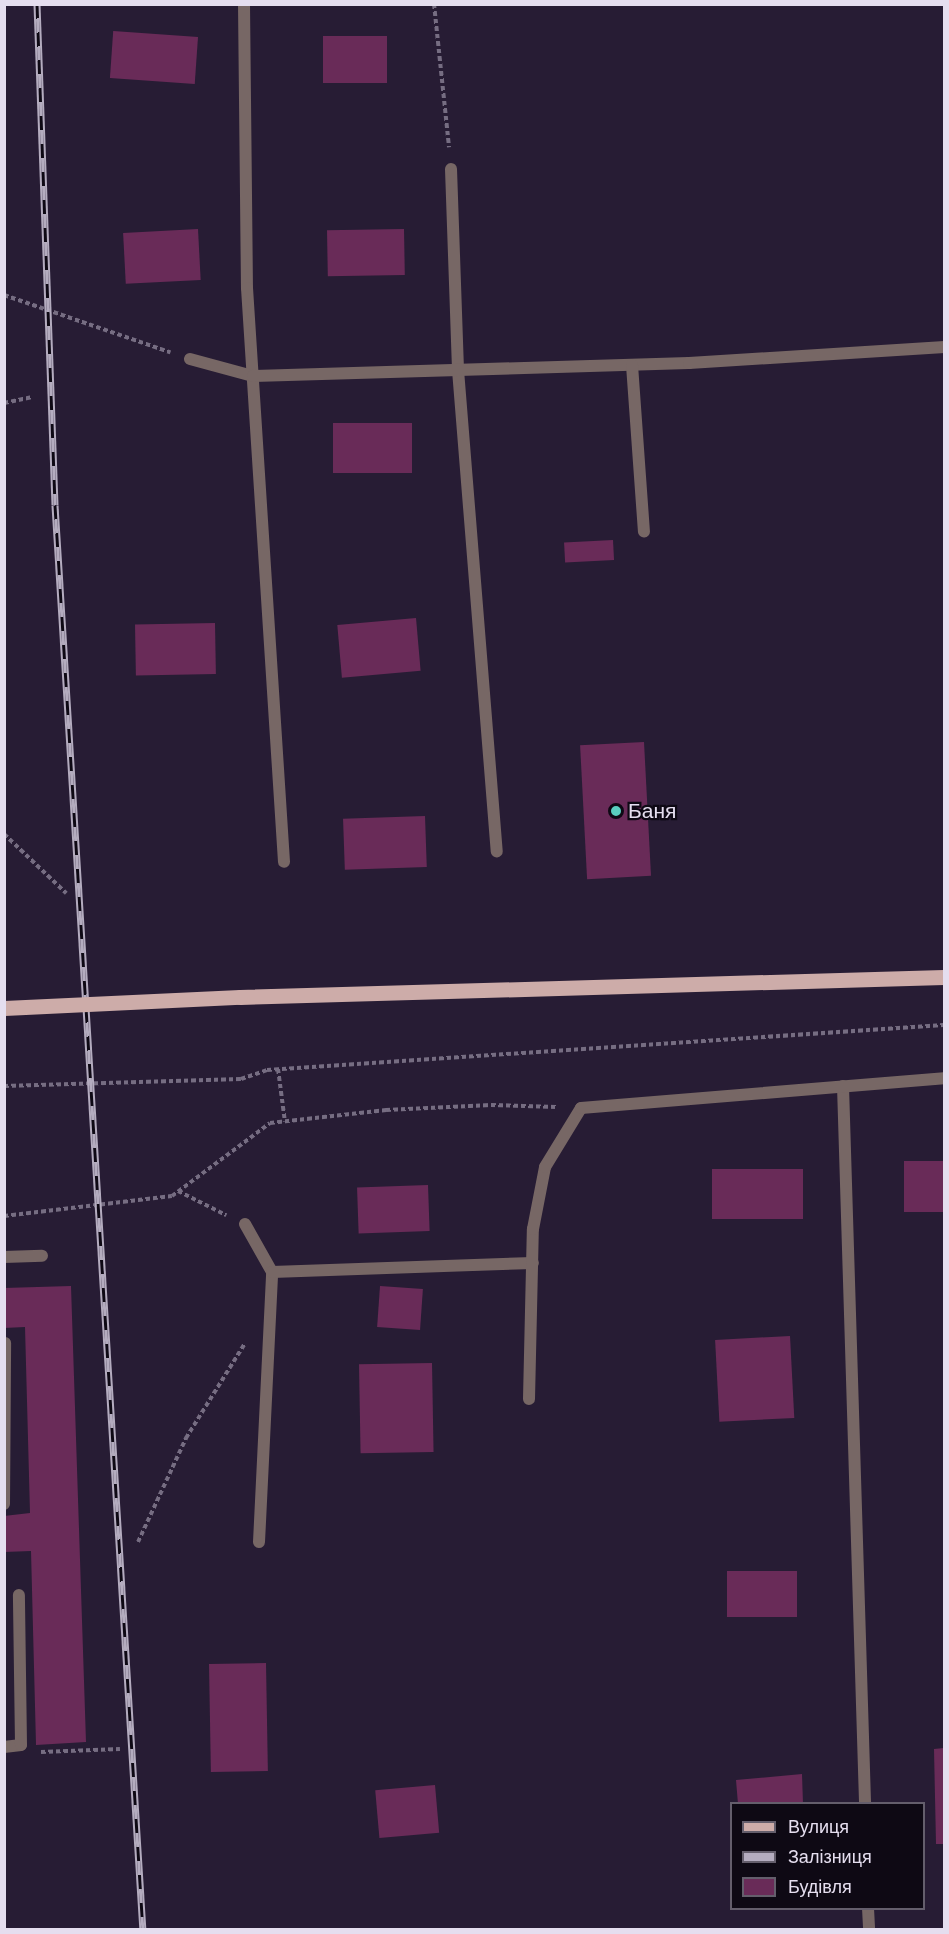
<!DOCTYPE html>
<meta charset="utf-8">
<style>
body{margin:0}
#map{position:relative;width:949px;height:1934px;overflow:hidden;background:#271c34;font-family:"DM Sans",sans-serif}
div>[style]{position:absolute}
.building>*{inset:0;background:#692b58;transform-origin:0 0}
.path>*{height:4px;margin-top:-2px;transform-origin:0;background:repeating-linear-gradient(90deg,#766d82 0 4.5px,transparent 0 7.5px)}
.service>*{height:12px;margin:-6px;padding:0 6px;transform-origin:6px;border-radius:6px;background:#776765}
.minor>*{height:12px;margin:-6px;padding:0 6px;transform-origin:6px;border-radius:6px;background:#776765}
.primary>*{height:15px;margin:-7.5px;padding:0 7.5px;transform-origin:7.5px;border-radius:7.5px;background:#cdaca9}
.rail>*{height:7px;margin-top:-3.5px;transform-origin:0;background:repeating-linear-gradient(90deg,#0e0914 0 14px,#b4acbf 0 28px);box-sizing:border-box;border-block:2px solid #b4acbf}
.primary-bridge>*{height:15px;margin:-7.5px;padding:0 7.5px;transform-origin:7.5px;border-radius:7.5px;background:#cdaca9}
.dots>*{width:16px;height:16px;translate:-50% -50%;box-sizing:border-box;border:3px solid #0e0914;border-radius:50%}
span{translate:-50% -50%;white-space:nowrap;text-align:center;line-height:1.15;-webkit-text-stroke:4.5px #0e0914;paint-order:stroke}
.poi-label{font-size:21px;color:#e5deef}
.left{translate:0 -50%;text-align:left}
.frame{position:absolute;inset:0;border:6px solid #e5deef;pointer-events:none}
.legend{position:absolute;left:730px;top:1802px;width:195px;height:108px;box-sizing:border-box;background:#0e0914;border:2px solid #645e6c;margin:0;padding:8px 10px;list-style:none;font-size:18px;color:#e5deef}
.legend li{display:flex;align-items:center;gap:12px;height:30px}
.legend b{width:30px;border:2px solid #645e6c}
</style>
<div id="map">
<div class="building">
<div style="left:323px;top:36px;width:64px;height:47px"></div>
<div style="left:198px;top:37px;width:47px;height:85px;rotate:94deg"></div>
<div style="left:198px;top:229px;width:51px;height:75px;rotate:87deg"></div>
<div style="left:404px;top:229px;width:46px;height:77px;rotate:89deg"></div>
<div style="left:333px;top:423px;width:79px;height:50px"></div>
<div style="left:613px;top:540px;width:20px;height:49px;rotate:87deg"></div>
<div style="left:416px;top:618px;width:53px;height:79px;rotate:85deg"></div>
<div style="left:215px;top:623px;width:51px;height:80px;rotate:89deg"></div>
<div style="left:644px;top:742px;width:134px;height:64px;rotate:87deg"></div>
<div style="left:425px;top:816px;width:51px;height:82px;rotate:88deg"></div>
<div style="left:944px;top:1161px;width:51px;height:40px;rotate:90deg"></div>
<div style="left:712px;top:1169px;width:91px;height:50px"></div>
<div style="left:428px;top:1185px;width:46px;height:71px;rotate:88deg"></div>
<div style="clip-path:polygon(71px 1286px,86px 1742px,36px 1745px,31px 1551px,4px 1552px,4px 1516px,30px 1513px,25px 1327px,4px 1328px,4px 1288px)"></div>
<div style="left:380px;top:1286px;width:43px;height:41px;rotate:4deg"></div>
<div style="left:790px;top:1336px;width:82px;height:75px;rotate:87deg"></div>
<div style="left:432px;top:1363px;width:89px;height:73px;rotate:89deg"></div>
<div style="left:727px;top:1571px;width:70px;height:46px"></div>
<div style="left:266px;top:1663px;width:108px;height:57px;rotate:89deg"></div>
<div style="clip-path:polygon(944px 1748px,944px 1844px,936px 1844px,934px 1749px)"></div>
<div style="clip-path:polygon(802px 1774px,803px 1804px,738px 1804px,736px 1780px)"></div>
<div style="left:435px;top:1785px;width:48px;height:60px;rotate:85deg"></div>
</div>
<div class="path">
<div style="left:434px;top:4px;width:144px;rotate:84deg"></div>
<div style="left:4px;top:295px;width:176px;rotate:19deg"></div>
<div style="left:4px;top:403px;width:29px;rotate:-12deg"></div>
<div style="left:4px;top:834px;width:86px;rotate:43.6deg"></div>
<div style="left:278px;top:1069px;width:53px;rotate:82.5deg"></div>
<div style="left:4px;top:1086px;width:237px;rotate:-1.7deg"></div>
<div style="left:241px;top:1079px;width:28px;rotate:-19deg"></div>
<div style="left:267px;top:1070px;width:678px;rotate:-3.8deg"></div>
<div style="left:178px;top:1191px;width:54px;rotate:26.6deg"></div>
<div style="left:4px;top:1216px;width:169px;rotate:-6.8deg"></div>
<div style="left:172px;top:1196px;width:122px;rotate:-36.7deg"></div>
<div style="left:270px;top:1123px;width:117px;rotate:-6.4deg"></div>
<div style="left:386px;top:1110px;width:105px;rotate:-2.7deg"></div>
<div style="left:491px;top:1105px;width:65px;rotate:1.8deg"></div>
<div style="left:138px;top:1542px;width:115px;rotate:-65.2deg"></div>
<div style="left:186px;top:1438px;width:110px;rotate:-58.1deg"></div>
<div style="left:41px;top:1752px;width:79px;rotate:-2.2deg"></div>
</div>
<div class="service">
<div style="left:245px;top:1224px;width:55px;rotate:60.6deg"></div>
<div style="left:4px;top:1257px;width:38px;rotate:-2deg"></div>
<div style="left:4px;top:1504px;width:161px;rotate:-89.6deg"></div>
<div style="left:259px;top:1542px;width:270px;rotate:-87.2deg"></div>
<div style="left:272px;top:1272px;width:261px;rotate:-2deg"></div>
<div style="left:4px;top:1747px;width:17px;rotate:-7deg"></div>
<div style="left:21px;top:1745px;width:150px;rotate:-90.8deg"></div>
</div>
<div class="minor">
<div style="left:244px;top:4px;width:284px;rotate:89.4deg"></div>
<div style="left:247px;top:288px;width:575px;rotate:86.31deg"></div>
<div style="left:451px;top:169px;width:201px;rotate:88deg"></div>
<div style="left:458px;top:370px;width:483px;rotate:85.4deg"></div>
<div style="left:190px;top:359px;width:65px;rotate:15.1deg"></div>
<div style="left:253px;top:376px;width:436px;rotate:-1.7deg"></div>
<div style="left:689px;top:363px;width:256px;rotate:-3.6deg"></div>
<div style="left:632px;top:365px;width:167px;rotate:85.9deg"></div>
<div style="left:843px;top:1086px;width:718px;rotate:88.24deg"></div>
<div style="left:529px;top:1399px;width:170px;rotate:-88.7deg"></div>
<div style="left:533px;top:1229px;width:63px;rotate:-79deg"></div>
<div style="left:545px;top:1167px;width:69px;rotate:-58.6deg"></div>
<div style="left:581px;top:1108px;width:364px;rotate:-4.7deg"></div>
<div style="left:868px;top:1908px;width:22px;rotate:87deg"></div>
</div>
<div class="primary">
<div style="left:240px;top:997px;width:704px;rotate:-1.63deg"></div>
</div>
<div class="rail">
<div style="left:37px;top:4px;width:501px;rotate:87.94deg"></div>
<div style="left:55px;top:505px;width:1428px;rotate:86.47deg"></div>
</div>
<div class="primary-bridge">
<div style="left:4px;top:1008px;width:236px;rotate:-2.7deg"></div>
</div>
<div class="dots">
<div style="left:616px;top:811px;background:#59cebf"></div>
</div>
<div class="poi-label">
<span class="left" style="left:628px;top:811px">Баня</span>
</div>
<div class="frame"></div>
<ul class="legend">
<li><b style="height:8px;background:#cdaca9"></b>Вулиця</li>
<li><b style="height:8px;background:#b4acbf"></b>Залізниця</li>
<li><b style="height:16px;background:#692b58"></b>Будівля</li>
</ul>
</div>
